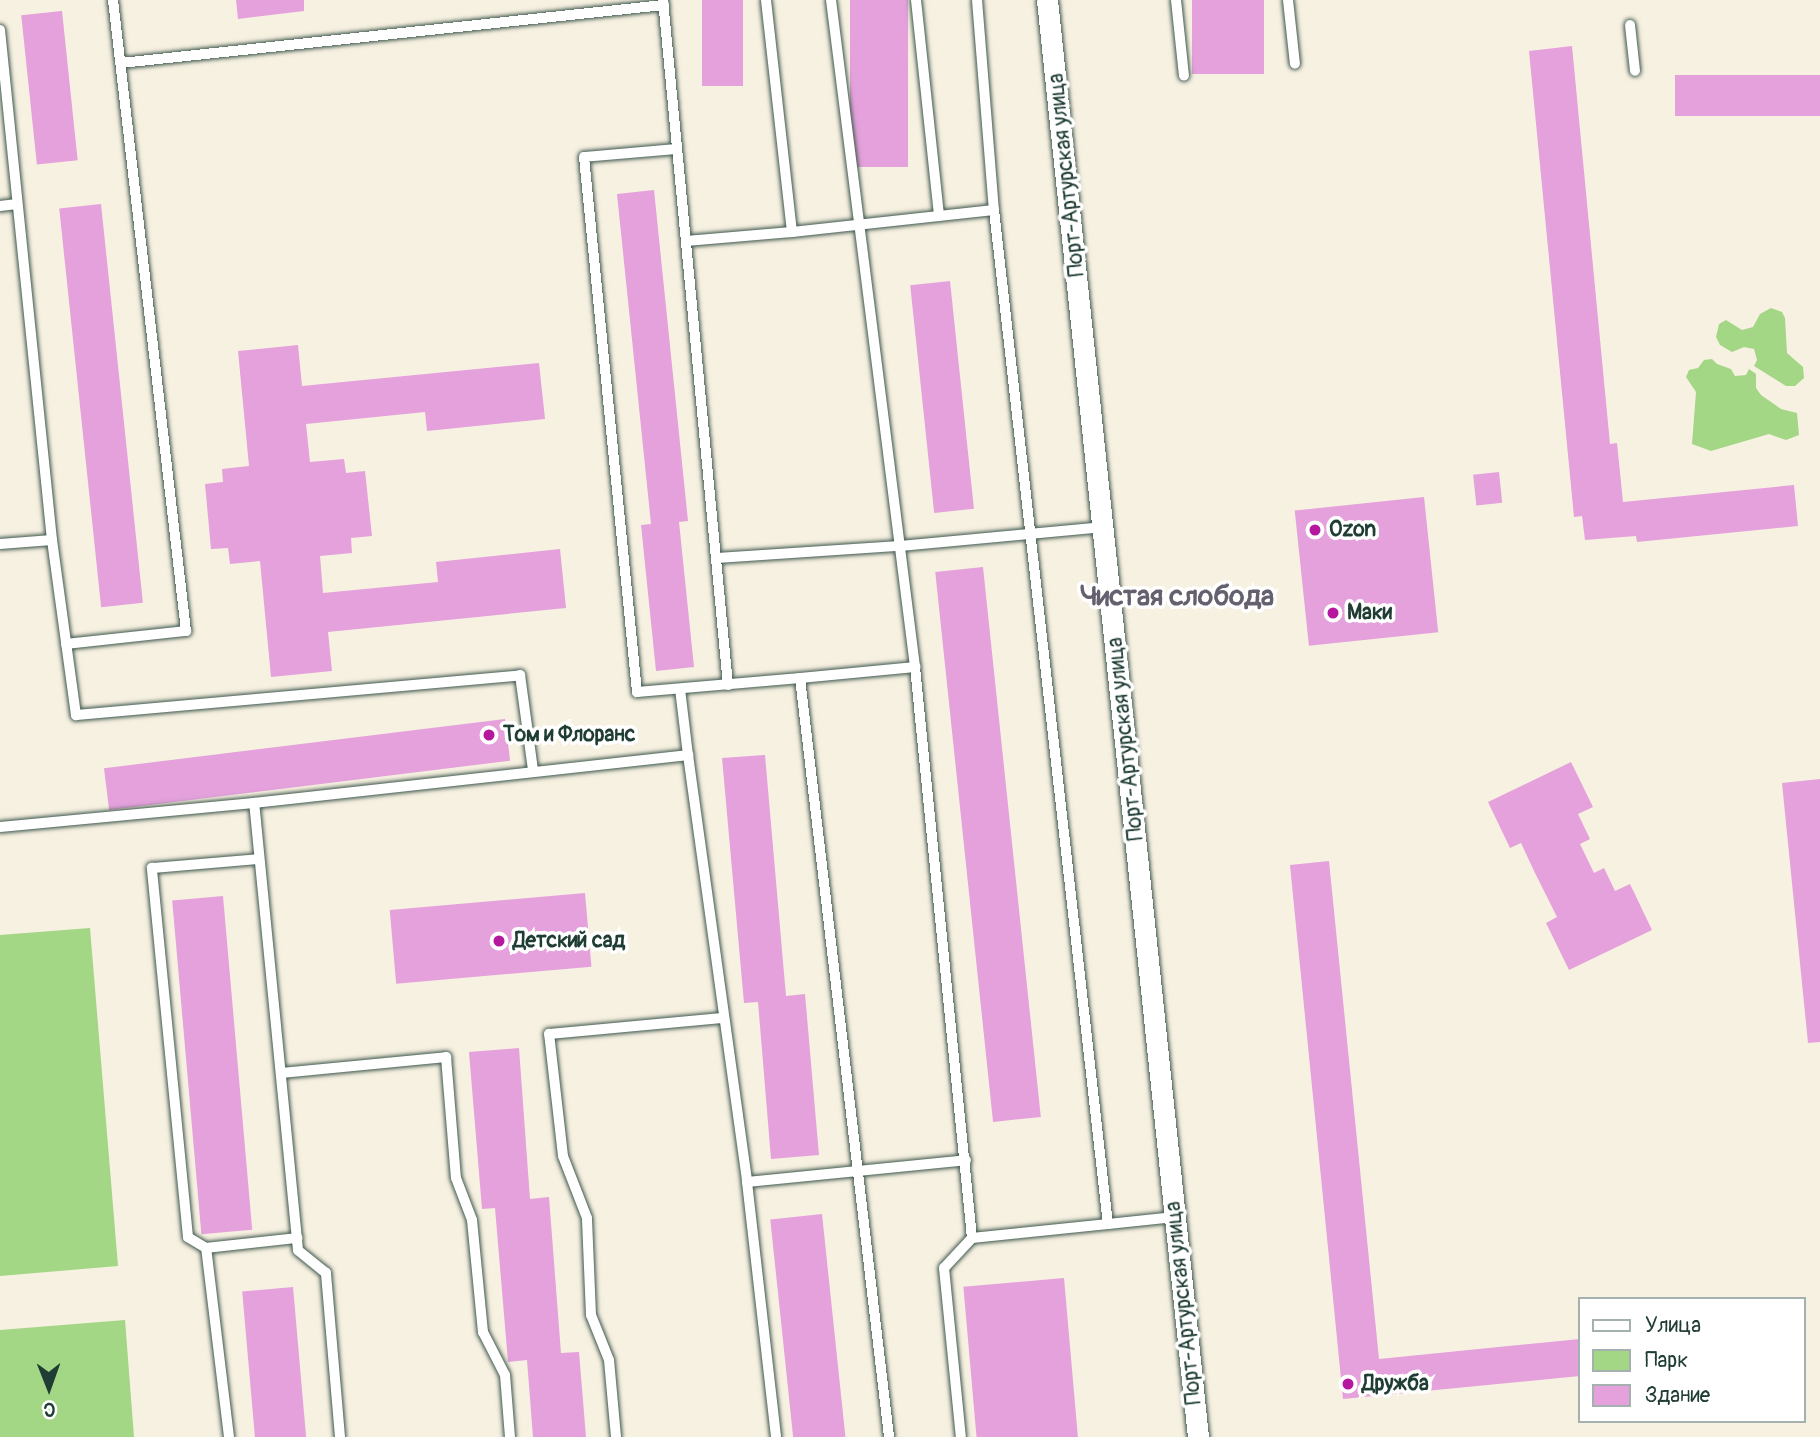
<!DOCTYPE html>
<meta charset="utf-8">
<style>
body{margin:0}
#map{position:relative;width:1820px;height:1437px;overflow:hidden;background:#f7f1e1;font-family:Pangolin,sans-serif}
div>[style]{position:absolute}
.green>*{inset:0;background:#a3d685}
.building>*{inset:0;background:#e4a1db;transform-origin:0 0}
.roads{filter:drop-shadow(0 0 2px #3f584e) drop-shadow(0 0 2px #3f584e)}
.lane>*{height:10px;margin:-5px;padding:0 5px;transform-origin:5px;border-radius:5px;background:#fff}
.street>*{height:21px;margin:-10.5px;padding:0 10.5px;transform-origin:10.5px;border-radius:10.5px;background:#fff}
.dots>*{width:19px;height:19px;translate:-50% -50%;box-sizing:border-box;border:4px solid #fff;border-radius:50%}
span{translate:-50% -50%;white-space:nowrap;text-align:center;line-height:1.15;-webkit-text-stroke:7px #fff;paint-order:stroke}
.street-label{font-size:21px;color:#1f3d34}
.poi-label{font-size:21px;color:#1f3d34;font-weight:700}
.left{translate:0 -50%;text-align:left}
.district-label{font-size:28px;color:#64606e;font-weight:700}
.legend{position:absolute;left:1578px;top:1297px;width:228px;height:126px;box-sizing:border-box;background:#fff;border:2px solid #a5b1ae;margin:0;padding:9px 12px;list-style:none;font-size:21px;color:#1f3d34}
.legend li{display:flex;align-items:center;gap:14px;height:35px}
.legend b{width:35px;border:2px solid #a5b1ae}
.north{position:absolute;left:14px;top:1353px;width:70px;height:70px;-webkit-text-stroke:5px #fff;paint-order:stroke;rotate:179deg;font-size:19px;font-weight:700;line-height:28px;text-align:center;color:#1f3d34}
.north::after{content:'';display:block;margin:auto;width:24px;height:32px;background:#1f3d34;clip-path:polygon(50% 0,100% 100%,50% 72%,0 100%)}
</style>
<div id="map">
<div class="green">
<div style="clip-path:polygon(1771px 308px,1782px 312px,1785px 318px,1787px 353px,1803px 367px,1804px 378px,1795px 386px,1786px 386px,1754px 366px,1757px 360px,1754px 349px,1744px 347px,1732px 352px,1720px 345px,1716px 337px,1719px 324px,1726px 320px,1742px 330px,1753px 327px,1760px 314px)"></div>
<div style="clip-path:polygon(1712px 359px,1717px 364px,1731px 369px,1735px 376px,1746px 375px,1749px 369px,1756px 374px,1756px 388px,1761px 395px,1781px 409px,1797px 413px,1799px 435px,1786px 440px,1769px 434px,1711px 451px,1692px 444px,1696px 392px,1686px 377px,1689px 370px,1698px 368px,1704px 360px)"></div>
<div style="clip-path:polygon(90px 928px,118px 1266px,0 1276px,0 935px)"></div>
<div style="clip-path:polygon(125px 1320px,134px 1437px,0 1437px,0 1330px)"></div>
</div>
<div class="building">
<div style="clip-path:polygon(236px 0,304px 0,304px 11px,238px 19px)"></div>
<div style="left:702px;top:0;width:41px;height:86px"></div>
<div style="left:850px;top:0;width:58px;height:167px"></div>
<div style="left:1192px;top:0;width:72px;height:74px"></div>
<div style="left:62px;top:11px;width:150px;height:41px;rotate:84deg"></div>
<div style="clip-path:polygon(1572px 46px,1610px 444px,1617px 443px,1623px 502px,1794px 485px,1798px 526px,1637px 542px,1636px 536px,1585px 540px,1582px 516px,1574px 517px,1529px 51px)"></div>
<div style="left:1820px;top:75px;width:41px;height:145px;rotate:90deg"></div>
<div style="clip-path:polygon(654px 190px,688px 521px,679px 522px,694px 667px,656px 671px,641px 525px,651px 524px,617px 194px)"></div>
<div style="left:101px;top:204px;width:401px;height:42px;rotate:84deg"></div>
<div style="left:950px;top:281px;width:229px;height:40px;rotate:84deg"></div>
<div style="clip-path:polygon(298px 345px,302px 386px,539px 363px,545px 419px,427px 431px,425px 412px,306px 424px,310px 462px,344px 459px,346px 473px,365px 471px,372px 536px,351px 538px,352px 553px,320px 556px,323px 593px,438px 582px,436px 562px,560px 549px,566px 608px,328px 632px,332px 671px,271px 677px,260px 561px,230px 564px,228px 548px,211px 549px,205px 484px,223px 482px,222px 469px,249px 466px,238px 351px)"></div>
<div style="left:1499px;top:472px;width:31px;height:26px;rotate:84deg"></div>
<div style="left:1424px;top:497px;width:136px;height:130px;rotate:84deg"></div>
<div style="left:983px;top:567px;width:553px;height:48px;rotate:84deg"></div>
<div style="left:505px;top:719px;width:42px;height:404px;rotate:83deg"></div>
<div style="clip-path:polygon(765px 755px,786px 996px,805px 994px,819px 1155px,771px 1159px,758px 1002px,744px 1003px,722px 758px)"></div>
<div style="clip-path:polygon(1571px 762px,1593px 807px,1578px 814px,1590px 839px,1580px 844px,1594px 873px,1604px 868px,1615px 891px,1630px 884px,1652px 930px,1569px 970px,1546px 923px,1557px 917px,1535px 873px,1521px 843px,1510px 848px,1488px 802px)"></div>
<div style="clip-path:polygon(1820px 779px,1820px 1042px,1808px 1043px,1782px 783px)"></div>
<div style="clip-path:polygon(1329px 861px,1379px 1359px,1580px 1339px,1580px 1376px,1343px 1399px,1290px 865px)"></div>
<div style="left:585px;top:893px;width:74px;height:196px;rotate:85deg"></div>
<div style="left:223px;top:896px;width:335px;height:51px;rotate:85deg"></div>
<div style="clip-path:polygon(519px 1048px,530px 1199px,549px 1197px,561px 1353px,579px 1352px,586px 1437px,533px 1437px,527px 1360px,508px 1362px,495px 1208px,482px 1209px,469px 1052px)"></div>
<div style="left:822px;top:1214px;width:224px;height:52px;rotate:84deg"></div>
<div style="left:1064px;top:1278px;width:160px;height:101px;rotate:85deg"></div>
<div style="left:293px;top:1287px;width:151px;height:51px;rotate:85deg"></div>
</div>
<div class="roads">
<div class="lane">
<div style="left:663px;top:0;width:688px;rotate:84.58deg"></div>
<div style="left:831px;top:0;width:672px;rotate:82.82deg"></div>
<div style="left:915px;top:667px;width:574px;rotate:84.3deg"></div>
<div style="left:916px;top:0;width:217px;rotate:83.9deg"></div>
<div style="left:977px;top:0;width:211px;rotate:85.4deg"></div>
<div style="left:1176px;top:0;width:76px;rotate:84deg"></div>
<div style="left:1288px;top:0;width:64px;rotate:83.8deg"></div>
<div style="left:1630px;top:25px;width:46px;rotate:83.8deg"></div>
<div style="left:0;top:30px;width:513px;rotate:84.18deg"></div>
<div style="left:52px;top:540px;width:177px;rotate:82.2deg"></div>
<div style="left:76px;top:715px;width:446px;rotate:-5.1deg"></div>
<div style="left:520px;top:675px;width:96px;rotate:82.2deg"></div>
<div style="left:121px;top:63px;width:546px;rotate:-6.1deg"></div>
<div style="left:677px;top:149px;width:93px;rotate:175.1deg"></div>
<div style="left:584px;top:157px;width:538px;rotate:84.34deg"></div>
<div style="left:637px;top:692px;width:164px;rotate:-4.9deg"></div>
<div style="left:800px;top:678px;width:764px;rotate:83.31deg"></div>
<div style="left:0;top:206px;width:17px;rotate:-7deg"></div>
<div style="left:792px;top:232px;width:203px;rotate:-6.2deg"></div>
<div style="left:994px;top:210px;width:1020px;rotate:83.59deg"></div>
<div style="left:1108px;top:1224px;width:137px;rotate:174.1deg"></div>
<div style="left:972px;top:1238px;width:41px;rotate:133deg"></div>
<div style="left:944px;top:1268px;width:170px;rotate:84.3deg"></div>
<div style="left:686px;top:241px;width:106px;rotate:-4.9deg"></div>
<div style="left:792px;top:232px;width:233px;rotate:-96.4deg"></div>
<div style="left:0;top:544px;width:52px;rotate:-4.4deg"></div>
<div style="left:717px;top:558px;width:183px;rotate:-3.8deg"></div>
<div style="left:900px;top:546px;width:205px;rotate:-5.3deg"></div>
<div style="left:66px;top:644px;width:121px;rotate:-6.2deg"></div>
<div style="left:186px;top:631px;width:635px;rotate:-96.6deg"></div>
<div style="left:800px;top:678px;width:116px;rotate:-5.5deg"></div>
<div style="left:680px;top:689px;width:66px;rotate:83.1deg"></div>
<div style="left:0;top:827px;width:255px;rotate:-5.4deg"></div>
<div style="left:281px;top:1073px;width:166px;rotate:-5.5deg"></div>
<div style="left:446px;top:1057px;width:121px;rotate:85.3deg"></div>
<div style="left:456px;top:1178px;width:45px;rotate:69.1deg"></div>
<div style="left:472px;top:1220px;width:113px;rotate:84.4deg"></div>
<div style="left:483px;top:1332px;width:48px;rotate:62.9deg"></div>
<div style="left:505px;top:1375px;width:62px;rotate:85.4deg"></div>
<div style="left:747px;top:1182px;width:220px;rotate:-5.7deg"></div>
<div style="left:1108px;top:1224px;width:67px;rotate:-6deg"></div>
<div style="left:206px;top:1248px;width:92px;rotate:-6.3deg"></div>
<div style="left:229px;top:1437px;width:190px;rotate:-96.9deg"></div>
<div style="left:206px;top:1248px;width:21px;rotate:-149deg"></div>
<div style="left:188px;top:1237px;width:371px;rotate:-95.6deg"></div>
<div style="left:152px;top:868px;width:107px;rotate:-4.8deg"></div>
<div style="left:340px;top:1437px;width:165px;rotate:-94.9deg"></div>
<div style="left:326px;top:1273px;width:36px;rotate:-141deg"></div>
<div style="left:298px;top:1250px;width:449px;rotate:-95.6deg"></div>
<div style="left:254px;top:803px;width:437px;rotate:-6.3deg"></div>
<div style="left:688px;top:755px;width:431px;rotate:82.1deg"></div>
<div style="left:747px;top:1182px;width:257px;rotate:83.5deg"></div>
<div style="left:616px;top:1437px;width:77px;rotate:-95.2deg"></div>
<div style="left:609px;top:1360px;width:48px;rotate:-111.8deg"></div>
<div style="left:591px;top:1315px;width:97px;rotate:-92.4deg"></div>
<div style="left:587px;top:1218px;width:66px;rotate:-111.2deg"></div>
<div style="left:563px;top:1156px;width:123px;rotate:-96.5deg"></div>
<div style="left:549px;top:1034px;width:174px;rotate:-5.3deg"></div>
</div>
<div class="street">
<div style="left:1047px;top:0;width:1445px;rotate:84deg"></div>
</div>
</div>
<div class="dots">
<div style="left:1315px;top:530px;background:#b5179e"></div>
<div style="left:1333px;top:613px;background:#b5179e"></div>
<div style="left:489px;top:735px;background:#b5179e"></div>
<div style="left:499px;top:941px;background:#b5179e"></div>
<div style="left:1348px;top:1384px;background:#b5179e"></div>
</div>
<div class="street-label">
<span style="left:1067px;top:175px;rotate:-96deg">Порт-Артурская улица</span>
<span style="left:1126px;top:739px;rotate:-96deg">Порт-Артурская улица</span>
<span style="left:1184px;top:1303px;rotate:-96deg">Порт-Артурская улица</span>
</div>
<div class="poi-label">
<span class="left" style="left:1329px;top:530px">Ozon</span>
<span class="left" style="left:1347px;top:613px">Маки</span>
<span class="left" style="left:503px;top:735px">Том и Флоранс</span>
<span class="left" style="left:513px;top:941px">Детский сад</span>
<span class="left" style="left:1362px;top:1384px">Дружба</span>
</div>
<div class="district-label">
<span style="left:1177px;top:597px">Чистая слобода</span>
</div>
<ul class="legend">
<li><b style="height:9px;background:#fff"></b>Улица</li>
<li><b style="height:19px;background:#a3d685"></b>Парк</li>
<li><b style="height:19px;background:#e4a1db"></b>Здание</li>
</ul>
<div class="north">С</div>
</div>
